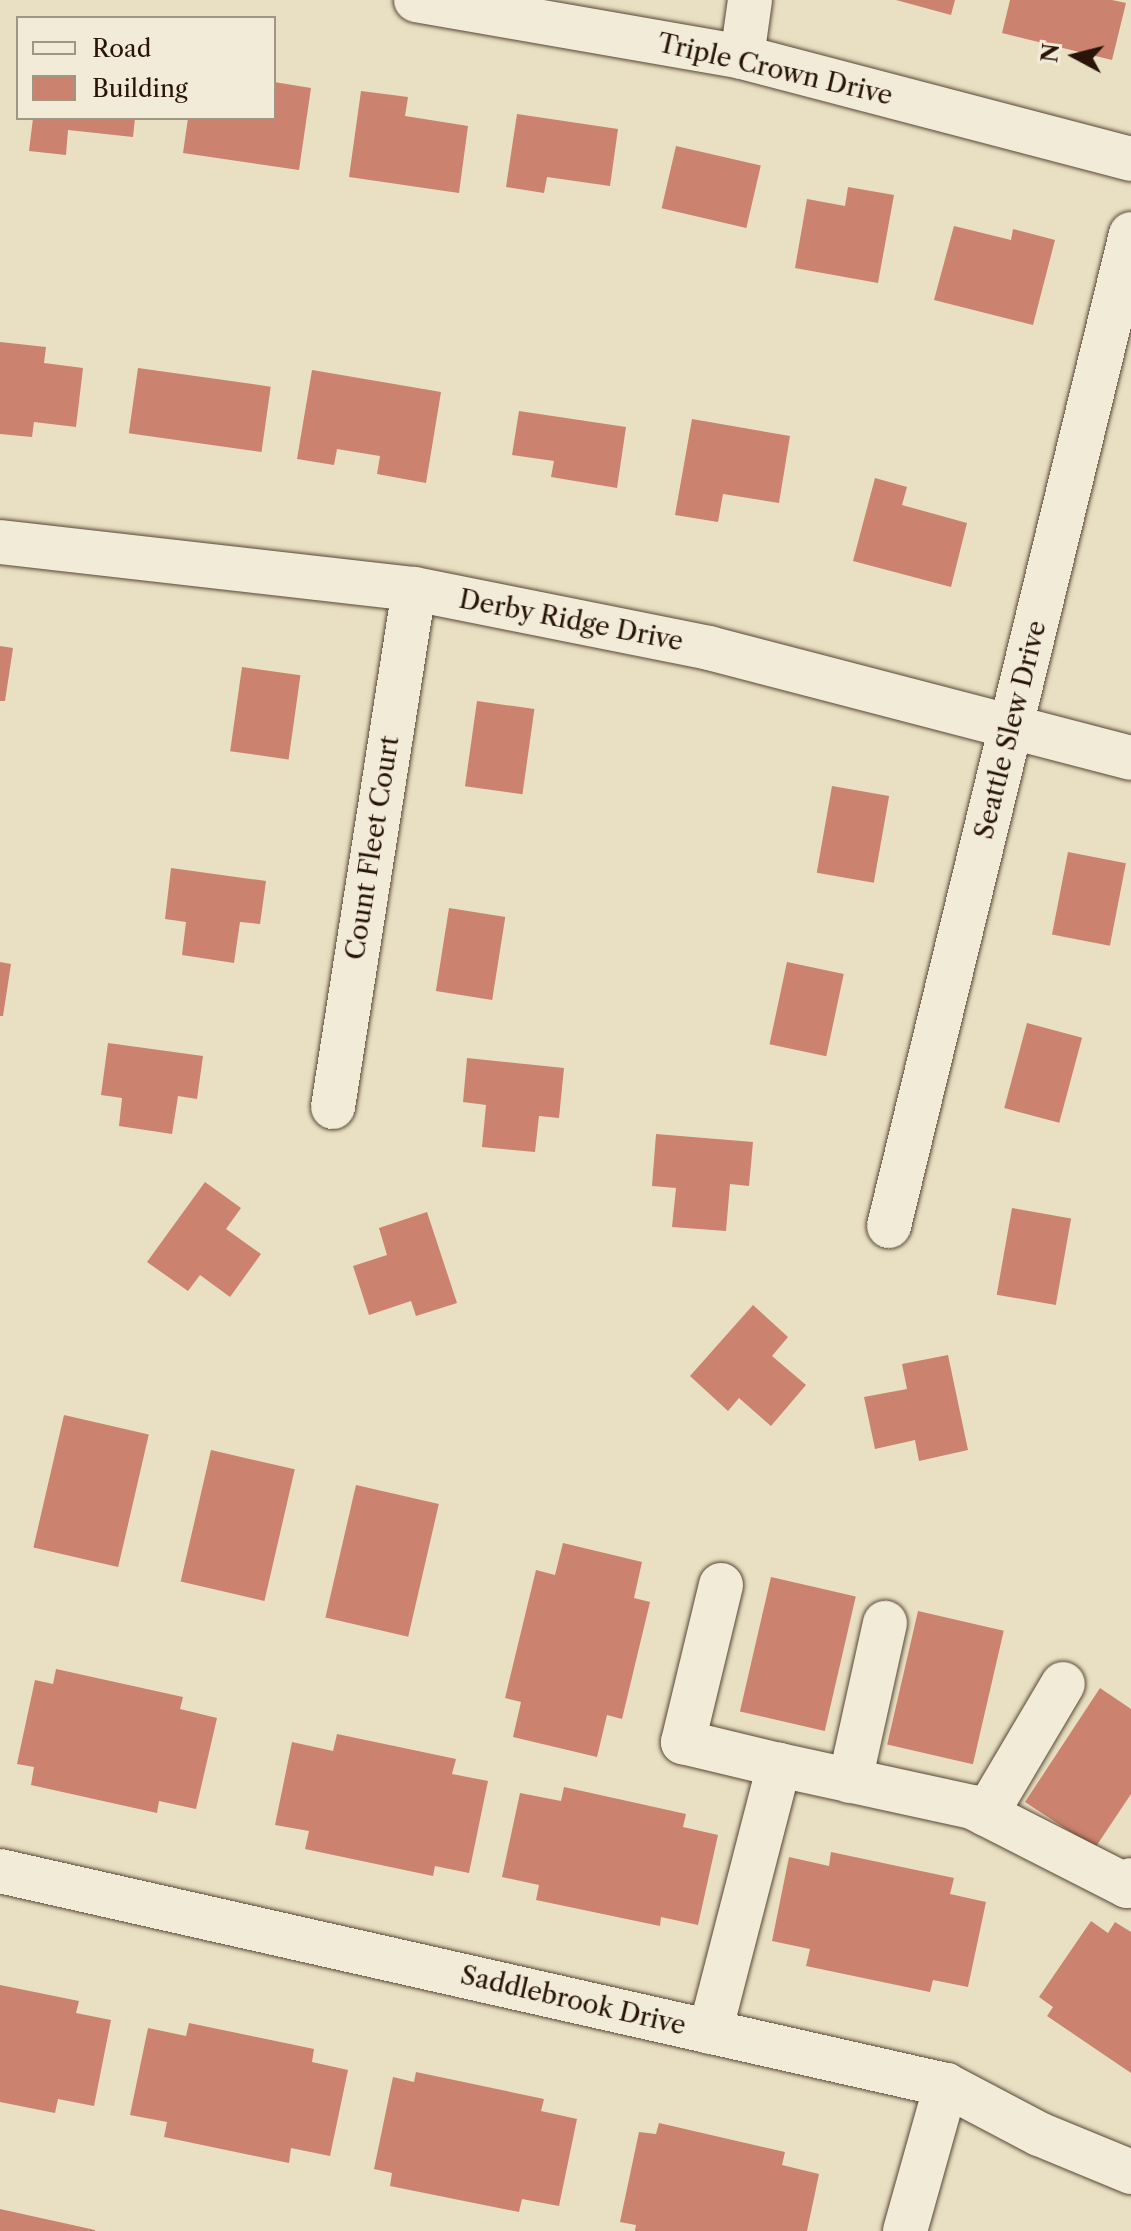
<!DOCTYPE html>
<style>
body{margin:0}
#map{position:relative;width:1131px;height:2231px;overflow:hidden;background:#e9e0c3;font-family:"Libre Caslon Text",serif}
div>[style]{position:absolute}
.building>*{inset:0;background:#cb826e;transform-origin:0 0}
.roads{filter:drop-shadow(0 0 2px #594736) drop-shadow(0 0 2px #594736)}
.minor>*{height:44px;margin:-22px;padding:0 22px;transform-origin:22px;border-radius:22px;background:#f1ebd8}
span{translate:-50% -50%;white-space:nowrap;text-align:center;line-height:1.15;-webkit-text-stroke:8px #f1ebd8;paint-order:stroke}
.street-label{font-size:26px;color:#291407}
.legend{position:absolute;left:16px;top:16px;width:260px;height:104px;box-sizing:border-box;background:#f1ebd8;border:2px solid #a19584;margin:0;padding:10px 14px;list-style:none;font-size:24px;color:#291407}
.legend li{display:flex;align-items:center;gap:16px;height:40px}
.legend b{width:40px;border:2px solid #a19584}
.north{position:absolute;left:1035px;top:16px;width:80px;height:80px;-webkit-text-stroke:6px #f1ebd8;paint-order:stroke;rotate:277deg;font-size:22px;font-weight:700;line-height:32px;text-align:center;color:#291407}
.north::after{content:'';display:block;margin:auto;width:28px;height:36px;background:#291407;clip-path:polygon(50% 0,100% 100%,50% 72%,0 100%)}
</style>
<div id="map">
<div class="building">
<div style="clip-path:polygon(896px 0,955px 0,951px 15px)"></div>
<div style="clip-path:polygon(1010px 0,1112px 0,1126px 3px,1112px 60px,1002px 33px)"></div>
<div style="clip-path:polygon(274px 82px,311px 88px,299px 170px,183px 153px,188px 118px,274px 118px)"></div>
<div style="clip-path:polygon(361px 91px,408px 97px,405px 116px,468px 126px,459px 193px,349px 177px)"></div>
<div style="clip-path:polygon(517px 114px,618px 129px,610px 186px,547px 177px,544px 193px,506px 187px)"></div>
<div style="clip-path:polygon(33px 118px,135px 118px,133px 137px,68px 130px,66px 155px,29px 151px)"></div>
<div style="left:676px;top:146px;width:87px;height:64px;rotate:13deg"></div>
<div style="clip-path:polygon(848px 187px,894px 195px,878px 283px,795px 268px,807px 199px,845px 206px)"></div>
<div style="clip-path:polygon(954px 226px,1011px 240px,1013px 229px,1055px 240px,1033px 325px,934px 300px)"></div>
<div style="clip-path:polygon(0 342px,46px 347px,44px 363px,83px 368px,76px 427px,34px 422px,32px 437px,0 434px)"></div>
<div style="left:138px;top:368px;width:134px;height:66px;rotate:8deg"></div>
<div style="clip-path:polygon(312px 370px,441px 392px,426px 483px,377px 474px,380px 456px,337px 449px,334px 465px,297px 459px)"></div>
<div style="clip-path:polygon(519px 411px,626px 427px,617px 488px,551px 477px,554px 461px,512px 455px)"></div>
<div style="clip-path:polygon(692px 419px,790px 436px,779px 503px,723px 494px,718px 522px,675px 515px)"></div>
<div style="clip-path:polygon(875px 478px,907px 487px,902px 505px,967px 523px,951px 587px,853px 561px)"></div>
<div style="clip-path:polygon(0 646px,13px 648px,5px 701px,0 701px)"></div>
<div style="left:242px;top:667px;width:59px;height:85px;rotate:8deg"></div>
<div style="left:477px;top:701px;width:58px;height:86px;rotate:8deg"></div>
<div style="left:832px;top:786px;width:58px;height:88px;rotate:10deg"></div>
<div style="left:1068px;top:852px;width:59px;height:84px;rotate:11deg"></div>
<div style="clip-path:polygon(171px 868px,266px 881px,260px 924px,240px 922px,234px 963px,182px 955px,186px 922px,165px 919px)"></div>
<div style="left:449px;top:908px;width:57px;height:84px;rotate:9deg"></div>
<div style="clip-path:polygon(0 962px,11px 964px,3px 1016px,0 1016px)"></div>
<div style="left:787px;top:962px;width:58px;height:84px;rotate:12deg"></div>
<div style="left:1027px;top:1023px;width:57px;height:88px;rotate:15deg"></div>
<div style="clip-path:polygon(108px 1043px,203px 1056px,197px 1099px,178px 1096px,172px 1134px,119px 1126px,122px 1098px,101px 1095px)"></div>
<div style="clip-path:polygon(467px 1058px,564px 1068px,559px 1118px,539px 1116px,535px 1152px,482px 1147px,486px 1105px,463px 1102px)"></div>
<div style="clip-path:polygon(656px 1134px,753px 1142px,749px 1186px,730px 1184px,726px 1231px,672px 1227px,676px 1188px,652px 1186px)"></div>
<div style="clip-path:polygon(205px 1182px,241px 1208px,226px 1229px,261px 1254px,230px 1297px,200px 1275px,188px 1291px,147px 1262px)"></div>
<div style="left:1012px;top:1208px;width:60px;height:88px;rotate:10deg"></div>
<div style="clip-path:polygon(427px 1212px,457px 1303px,416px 1316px,411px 1301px,369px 1315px,353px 1266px,387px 1255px,379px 1228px)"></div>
<div style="clip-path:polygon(753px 1305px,788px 1337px,772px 1356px,806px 1385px,771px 1426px,739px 1398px,728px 1411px,690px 1376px)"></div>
<div style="clip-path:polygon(948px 1355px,968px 1450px,919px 1461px,915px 1440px,875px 1449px,864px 1397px,907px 1389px,902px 1364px)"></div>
<div style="left:64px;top:1415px;width:87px;height:136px;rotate:13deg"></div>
<div style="left:211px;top:1450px;width:86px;height:135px;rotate:13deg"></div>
<div style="left:356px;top:1485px;width:85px;height:136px;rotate:13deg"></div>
<div style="clip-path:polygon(563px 1543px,642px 1562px,634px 1598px,650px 1602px,622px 1719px,607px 1715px,597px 1757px,513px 1737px,521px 1702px,505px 1698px,536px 1570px,555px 1575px)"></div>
<div style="left:771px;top:1577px;width:87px;height:138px;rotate:13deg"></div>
<div style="left:918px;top:1611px;width:88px;height:137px;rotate:13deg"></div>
<div style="clip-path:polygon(56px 1669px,183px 1697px,180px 1709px,217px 1718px,196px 1809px,159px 1801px,157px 1813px,31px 1785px,34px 1767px,17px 1764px,35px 1680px,53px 1684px)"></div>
<div style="clip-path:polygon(1100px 1688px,1131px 1709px,1131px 1794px,1095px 1848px,1025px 1802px)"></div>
<div style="clip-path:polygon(337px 1734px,456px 1759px,452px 1774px,488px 1781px,469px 1873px,435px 1866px,433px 1876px,305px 1849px,309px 1831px,275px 1825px,292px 1742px,333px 1751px)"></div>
<div style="clip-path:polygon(564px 1787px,686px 1814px,683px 1827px,718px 1835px,698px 1925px,661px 1917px,660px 1926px,536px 1900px,539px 1885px,502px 1877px,520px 1793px,561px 1801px)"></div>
<div style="clip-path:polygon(831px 1852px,954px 1878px,950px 1894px,986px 1902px,968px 1987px,933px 1980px,930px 1992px,806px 1966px,810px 1949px,772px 1941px,789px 1857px,829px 1866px)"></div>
<div style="clip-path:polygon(1091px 1921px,1108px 1933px,1115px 1922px,1131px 1932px,1131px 2073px,1047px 2016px,1053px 2007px,1039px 1997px)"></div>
<div style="clip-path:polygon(0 1985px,79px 2001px,76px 2013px,111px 2020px,94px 2106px,58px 2099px,55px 2113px,0 2102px)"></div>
<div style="clip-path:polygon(189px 2023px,314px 2049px,312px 2062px,348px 2070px,330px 2156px,291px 2148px,289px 2163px,164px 2137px,167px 2122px,130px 2115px,148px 2028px,186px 2036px)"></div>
<div style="clip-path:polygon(416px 2072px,544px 2099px,541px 2111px,577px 2119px,559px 2206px,522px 2199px,519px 2212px,390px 2186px,392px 2173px,374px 2169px,393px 2077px,414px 2082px)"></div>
<div style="clip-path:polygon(659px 2123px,785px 2152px,782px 2165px,819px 2174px,807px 2231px,635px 2231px,636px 2225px,620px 2222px,639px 2132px,656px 2134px)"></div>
<div style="clip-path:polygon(0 2209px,95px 2230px,95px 2231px,0 2231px)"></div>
</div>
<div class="roads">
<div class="minor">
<div style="left:416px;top:0;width:331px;rotate:9.9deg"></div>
<div style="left:742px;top:57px;width:402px;rotate:14.7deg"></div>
<div style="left:742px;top:57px;width:58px;rotate:-82deg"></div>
<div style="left:0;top:542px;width:417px;rotate:6.5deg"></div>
<div style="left:414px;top:589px;width:301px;rotate:11.3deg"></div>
<div style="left:709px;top:648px;width:436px;rotate:14.6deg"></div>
<div style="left:333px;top:1107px;width:524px;rotate:-81.11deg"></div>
<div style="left:889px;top:1226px;width:1021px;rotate:-76.29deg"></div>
<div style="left:721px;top:1585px;width:162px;rotate:103.6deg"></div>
<div style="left:683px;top:1742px;width:99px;rotate:13.5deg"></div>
<div style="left:850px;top:1781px;width:162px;rotate:-77.5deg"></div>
<div style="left:986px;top:1814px;width:151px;rotate:-59.4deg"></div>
<div style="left:0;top:1871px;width:970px;rotate:12.75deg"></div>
<div style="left:946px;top:2085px;width:105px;rotate:27.8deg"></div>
<div style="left:1039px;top:2134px;width:100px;rotate:22.4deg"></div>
<div style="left:710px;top:2032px;width:276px;rotate:-75.5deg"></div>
<div style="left:779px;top:1765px;width:198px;rotate:12.3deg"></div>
<div style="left:972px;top:1807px;width:174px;rotate:27deg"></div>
<div style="left:1127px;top:1886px;width:7px;rotate:-56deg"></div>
<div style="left:905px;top:2231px;width:152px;rotate:-74.3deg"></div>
</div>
</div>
<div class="street-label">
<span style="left:775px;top:70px;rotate:13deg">Triple Crown Drive</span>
<span style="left:571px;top:621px;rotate:11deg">Derby Ridge Drive</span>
<span style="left:1011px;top:730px;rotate:-76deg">Seattle Slew Drive</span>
<span style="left:373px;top:848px;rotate:-81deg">Count Fleet Court</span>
<span style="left:573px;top:2001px;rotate:13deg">Saddlebrook Drive</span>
</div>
<ul class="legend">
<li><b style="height:10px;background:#f1ebd8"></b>Road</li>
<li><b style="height:22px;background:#cb826e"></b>Building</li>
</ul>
<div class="north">N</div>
</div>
